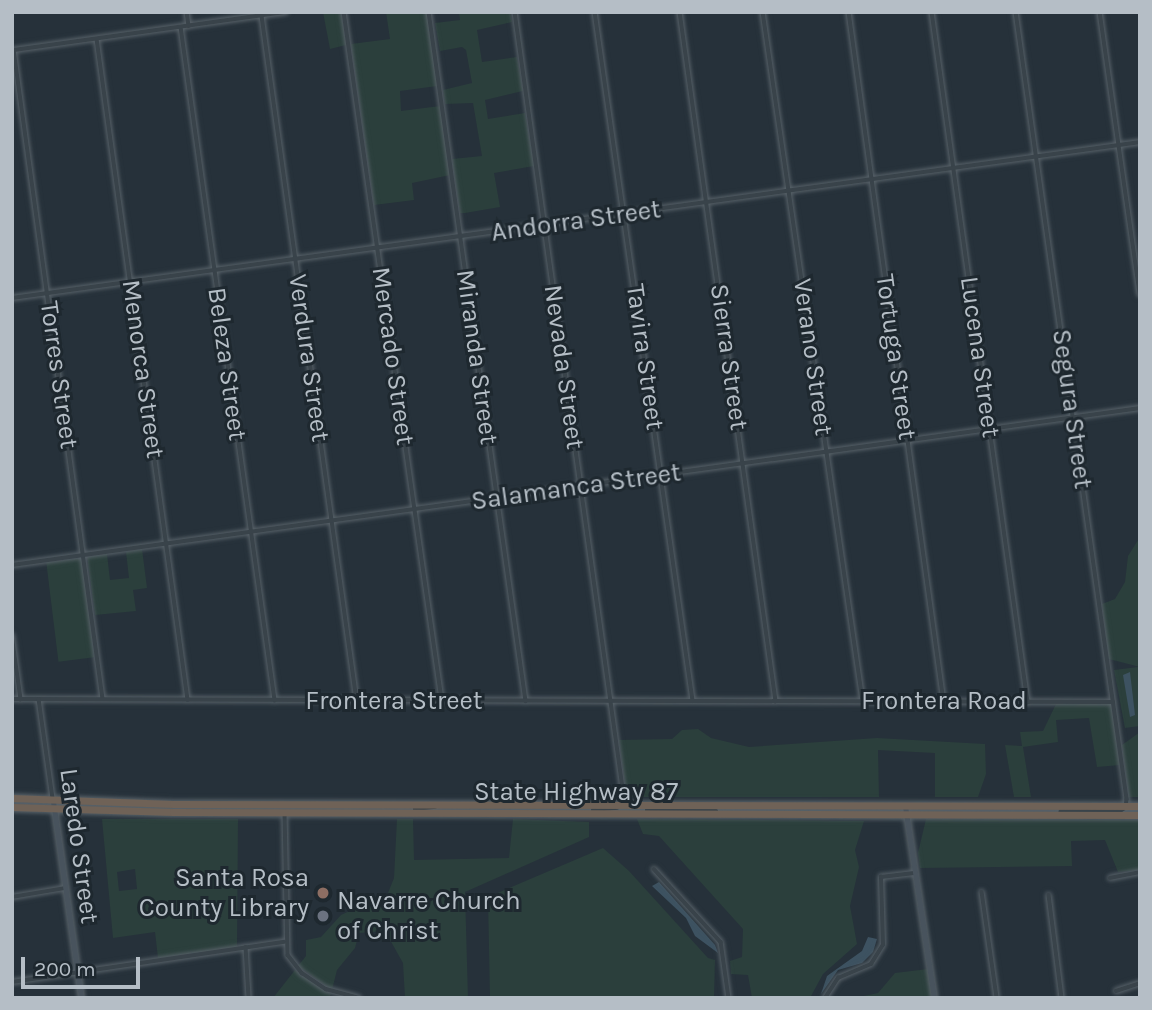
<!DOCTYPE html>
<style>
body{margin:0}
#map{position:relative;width:1152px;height:1010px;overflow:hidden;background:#26313a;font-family:Karla,sans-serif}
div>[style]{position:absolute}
.green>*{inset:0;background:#2b3f3c;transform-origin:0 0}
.water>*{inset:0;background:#3d5261}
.roads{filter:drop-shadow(0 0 2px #576168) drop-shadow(0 0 2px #576168)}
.street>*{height:3.5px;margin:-1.75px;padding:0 1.75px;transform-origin:1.75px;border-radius:1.75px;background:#39434a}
.secondary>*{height:5px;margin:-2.5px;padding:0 2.5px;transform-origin:2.5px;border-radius:2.5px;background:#48535d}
.highway>*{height:7px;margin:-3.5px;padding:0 3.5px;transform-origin:3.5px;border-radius:3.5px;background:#6f6257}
.dots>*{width:19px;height:19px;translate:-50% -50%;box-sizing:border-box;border:4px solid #1e282f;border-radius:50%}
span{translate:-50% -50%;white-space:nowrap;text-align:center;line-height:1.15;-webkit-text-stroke:6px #1e282f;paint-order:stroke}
.street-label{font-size:26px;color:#b5bec6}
.poi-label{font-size:26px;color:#b5bec6}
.right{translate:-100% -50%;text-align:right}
.left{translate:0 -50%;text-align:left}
.frame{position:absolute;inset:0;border:14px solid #b5bec6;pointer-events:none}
.scale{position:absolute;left:21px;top:957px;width:119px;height:32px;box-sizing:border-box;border:4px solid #b5bec6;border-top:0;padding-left:9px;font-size:21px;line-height:24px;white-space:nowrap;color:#b5bec6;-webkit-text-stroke:5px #1e282f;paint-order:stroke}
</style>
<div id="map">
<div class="green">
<div style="clip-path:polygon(323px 12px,341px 12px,346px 45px,330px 49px)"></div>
<div style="clip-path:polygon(386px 12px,427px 12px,437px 86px,400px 91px,401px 111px,440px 106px,450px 175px,412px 183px,414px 200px,374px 205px,351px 44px,390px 39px)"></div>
<div style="clip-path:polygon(459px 12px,510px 12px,512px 22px,477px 30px,482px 62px,517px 57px,523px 91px,485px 100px,488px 119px,525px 113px,534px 166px,494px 173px,500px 207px,465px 213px,460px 213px,452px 159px,482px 156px,473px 103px,445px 104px,443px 90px,472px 83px,466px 50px,462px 47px,440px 51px,435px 23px,460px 20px)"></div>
<div style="clip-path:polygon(1140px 537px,1140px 667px,1109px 659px,1102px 604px,1115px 599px,1125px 582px,1128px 556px)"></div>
<div style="clip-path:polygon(142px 549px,147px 588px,133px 590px,136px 611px,95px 615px,87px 557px,107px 554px,110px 580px,129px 578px,126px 552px)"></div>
<div style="left:82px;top:558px;width:100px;height:36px;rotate:83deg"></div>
<div style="clip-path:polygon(1138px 667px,1140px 726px,1125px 728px,1114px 670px)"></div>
<div style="clip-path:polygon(1056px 704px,1111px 704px,1120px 765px,1097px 767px,1089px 718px,1056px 720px,1058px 742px,1023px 747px,1031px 797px,1014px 797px,1005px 745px,1022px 746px,1020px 732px,1043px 731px)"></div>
<div style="clip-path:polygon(698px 729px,711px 738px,749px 747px,877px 738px,985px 744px,986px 774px,978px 797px,935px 797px,935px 753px,878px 750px,879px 797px,627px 797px,619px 740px,672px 739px,682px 730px)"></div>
<div style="clip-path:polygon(1140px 732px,1140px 797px,1129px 797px,1122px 745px)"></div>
<div style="clip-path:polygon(evenodd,102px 819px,238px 819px,237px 947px,158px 958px,155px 932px,113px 938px,102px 819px,135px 869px,137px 889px,119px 891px,117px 872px,135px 869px)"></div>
<div style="clip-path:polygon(397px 819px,413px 819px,414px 860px,509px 858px,513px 819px,589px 822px,589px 837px,465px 892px,468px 998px,405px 998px,403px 963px,385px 931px,359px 933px,355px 948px,337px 970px,332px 990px,298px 966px,306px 956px,306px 940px,321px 937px,341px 915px,388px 893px,394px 878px)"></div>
<div style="clip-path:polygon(637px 819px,864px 821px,855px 850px,859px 867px,850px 906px,857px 944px,823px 974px,810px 998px,752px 998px,748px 975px,731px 974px,730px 961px,742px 957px,743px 929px,659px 836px,643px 834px)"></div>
<div style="clip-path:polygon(926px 819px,1140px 820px,1140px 870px,1118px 872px,1105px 840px,1071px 841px,1072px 866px,920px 868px,918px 853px)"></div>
<div style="clip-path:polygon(603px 848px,629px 871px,708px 958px,715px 960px,714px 998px,490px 998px,488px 897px)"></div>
<div style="clip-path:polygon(928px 969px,932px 998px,854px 998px,878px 993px,895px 973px)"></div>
<div style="clip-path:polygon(295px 970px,331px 994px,330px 996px,273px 998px)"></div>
</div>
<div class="water">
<div style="clip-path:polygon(1130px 672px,1135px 715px,1130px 717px,1123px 675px)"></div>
<div style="clip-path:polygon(659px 882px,715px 945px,718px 953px,695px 936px,686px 918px,652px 886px)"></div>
<div style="clip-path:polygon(868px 937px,877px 939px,873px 952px,862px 963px,838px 970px,821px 994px,827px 976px,862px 951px)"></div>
</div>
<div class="roads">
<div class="street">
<div style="left:187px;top:12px;width:14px;rotate:82deg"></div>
<div style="left:344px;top:12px;width:695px;rotate:81.89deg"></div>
<div style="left:429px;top:12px;width:696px;rotate:81.99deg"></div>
<div style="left:515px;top:12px;width:799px;rotate:82.08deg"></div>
<div style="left:595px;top:12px;width:696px;rotate:81.9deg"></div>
<div style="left:680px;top:12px;width:696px;rotate:82.07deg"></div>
<div style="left:763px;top:12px;width:696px;rotate:81.74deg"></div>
<div style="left:849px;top:12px;width:697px;rotate:82.16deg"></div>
<div style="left:932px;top:12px;width:697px;rotate:82.08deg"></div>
<div style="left:1016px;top:12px;width:795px;rotate:81.97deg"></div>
<div style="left:1127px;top:799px;width:9px;rotate:96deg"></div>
<div style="left:1126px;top:808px;width:6px;rotate:149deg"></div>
<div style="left:1121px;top:811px;width:60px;rotate:179deg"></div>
<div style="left:1100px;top:12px;width:285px;rotate:81.9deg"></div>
<div style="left:262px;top:16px;width:692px;rotate:82.1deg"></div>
<div style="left:181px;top:27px;width:680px;rotate:82.05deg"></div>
<div style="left:97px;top:39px;width:667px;rotate:82.16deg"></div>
<div style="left:14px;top:50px;width:655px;rotate:82.19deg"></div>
<div style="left:14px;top:50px;width:275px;rotate:-8deg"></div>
<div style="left:12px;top:298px;width:1139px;rotate:-7.87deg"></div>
<div style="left:12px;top:565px;width:1139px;rotate:-7.92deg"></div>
<div style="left:12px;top:635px;width:65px;rotate:82deg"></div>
<div style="left:12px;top:699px;width:1101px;rotate:0.16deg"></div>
<div style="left:39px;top:699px;width:100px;rotate:82deg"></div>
<div style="left:415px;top:809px;width:20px;rotate:-6deg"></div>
<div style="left:593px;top:810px;width:24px;rotate:-5deg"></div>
<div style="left:647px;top:810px;width:69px;rotate:0.8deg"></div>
<div style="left:285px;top:813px;width:142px;rotate:88.8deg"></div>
<div style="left:288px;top:955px;width:23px;rotate:52deg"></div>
<div style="left:302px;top:973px;width:29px;rotate:34deg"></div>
<div style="left:326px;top:989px;width:34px;rotate:15deg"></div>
<div style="left:654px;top:869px;width:99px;rotate:47.5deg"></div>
<div style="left:721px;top:942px;width:57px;rotate:81.9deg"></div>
<div style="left:1110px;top:878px;width:31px;rotate:-11deg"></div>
<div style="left:982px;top:892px;width:107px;rotate:81.9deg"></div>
<div style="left:1049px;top:895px;width:104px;rotate:82.8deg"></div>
<div style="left:12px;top:897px;width:54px;rotate:-9.6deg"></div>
<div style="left:246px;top:947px;width:51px;rotate:86.6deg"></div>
<div style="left:12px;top:982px;width:275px;rotate:-8.4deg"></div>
<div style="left:1116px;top:991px;width:25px;rotate:-18deg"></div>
<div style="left:825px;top:998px;width:24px;rotate:-57deg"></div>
<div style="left:838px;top:978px;width:36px;rotate:-23deg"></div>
<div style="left:871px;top:964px;width:22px;rotate:-58deg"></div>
<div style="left:883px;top:945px;width:68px;rotate:-91.7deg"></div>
<div style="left:881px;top:877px;width:33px;rotate:-7deg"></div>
</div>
<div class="secondary">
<div style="left:53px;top:801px;width:199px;rotate:81.9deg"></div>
<div style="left:905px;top:806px;width:194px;rotate:81.4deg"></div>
</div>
<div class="highway">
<div style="left:12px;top:798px;width:161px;rotate:2.1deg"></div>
<div style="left:173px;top:804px;width:967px;rotate:0.12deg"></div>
<div style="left:12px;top:807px;width:161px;rotate:1.8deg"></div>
<div style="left:173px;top:812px;width:967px;rotate:0.18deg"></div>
</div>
</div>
<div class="dots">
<div style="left:323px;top:893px;background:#8d6e63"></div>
<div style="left:323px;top:916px;background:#6b7280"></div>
</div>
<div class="street-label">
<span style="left:576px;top:221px;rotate:-8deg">Andorra Street</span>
<span style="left:393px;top:356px;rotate:82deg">Mercado Street</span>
<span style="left:477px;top:357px;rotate:82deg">Miranda Street</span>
<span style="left:645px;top:357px;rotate:82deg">Tavira Street</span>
<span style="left:729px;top:357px;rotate:82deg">Sierra Street</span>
<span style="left:813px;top:357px;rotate:82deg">Verano Street</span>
<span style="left:896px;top:357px;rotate:82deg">Tortuga Street</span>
<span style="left:980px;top:357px;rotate:82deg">Lucena Street</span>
<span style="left:309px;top:358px;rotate:82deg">Verdura Street</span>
<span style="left:227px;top:364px;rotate:82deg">Beleza Street</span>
<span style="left:564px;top:367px;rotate:82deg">Nevada Street</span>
<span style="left:143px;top:369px;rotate:82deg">Menorca Street</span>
<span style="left:59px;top:375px;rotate:82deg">Torres Street</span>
<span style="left:1072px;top:409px;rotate:82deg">Segura Street</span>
<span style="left:576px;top:487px;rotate:-8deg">Salamanca Street</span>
<span style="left:394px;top:701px">Frontera Street</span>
<span style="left:944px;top:701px">Frontera Road</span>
<span style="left:576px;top:792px">State Highway 87</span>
<span style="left:79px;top:846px;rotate:82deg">Laredo Street</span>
</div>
<div class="poi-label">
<span class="right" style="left:309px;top:893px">Santa Rosa<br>County Library</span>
<span class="left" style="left:337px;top:916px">Navarre Church<br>of Christ</span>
</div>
<div class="frame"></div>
<div class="scale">200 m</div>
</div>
